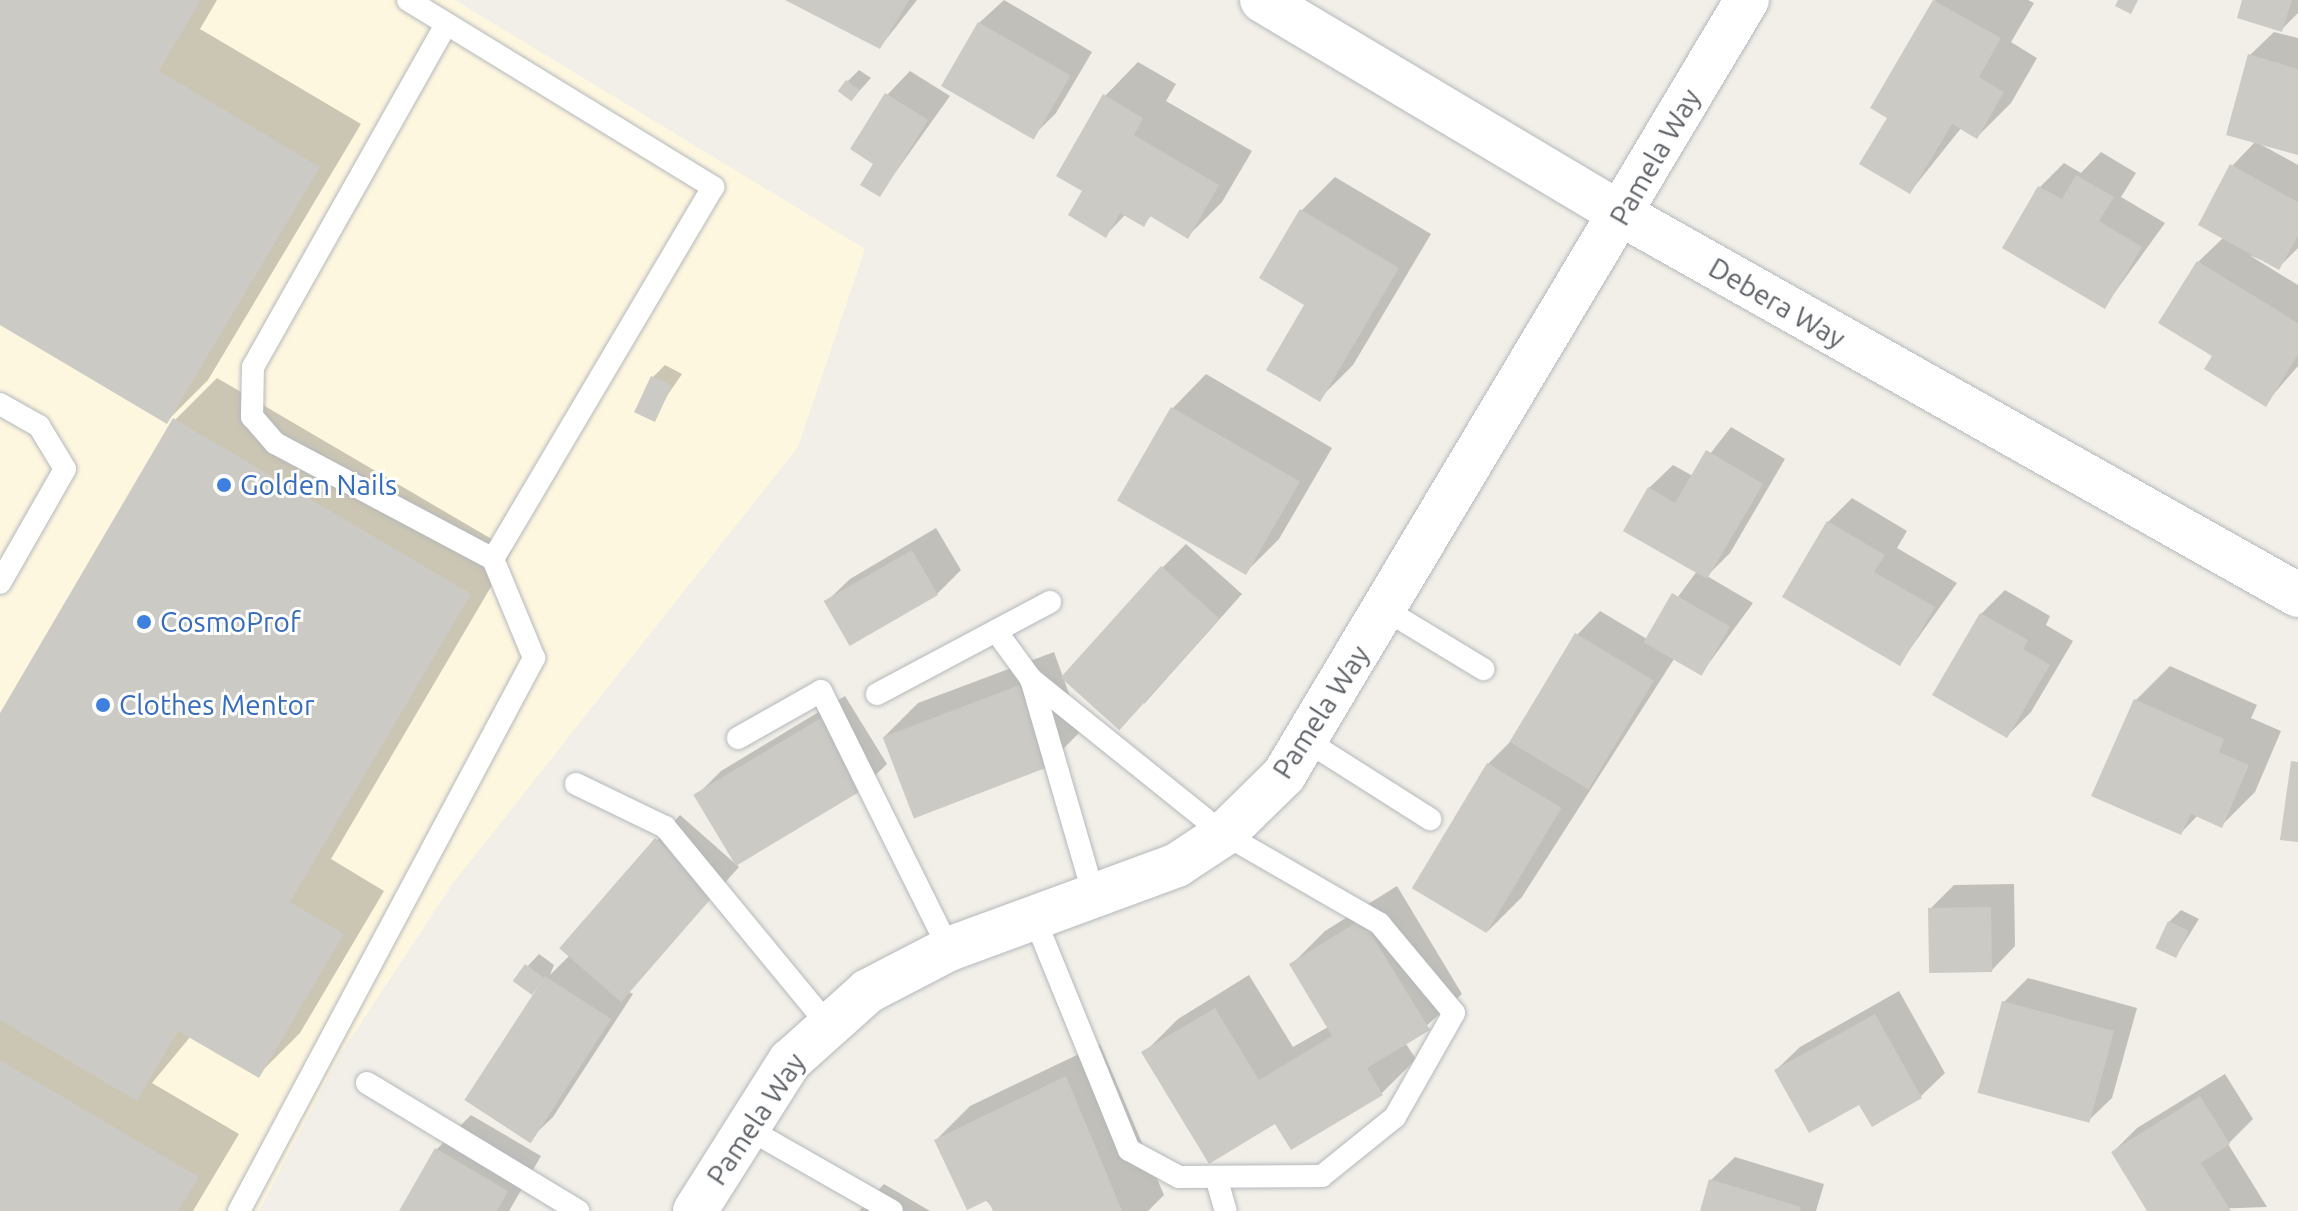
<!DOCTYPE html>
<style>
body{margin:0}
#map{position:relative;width:2298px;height:1211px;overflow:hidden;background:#f1efe8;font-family:Ubuntu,sans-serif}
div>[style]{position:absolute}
.commercial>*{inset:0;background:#fef7e0}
.shadow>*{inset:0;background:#0003}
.building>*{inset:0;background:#cccac5;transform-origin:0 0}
.roads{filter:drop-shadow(0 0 2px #b5b8bc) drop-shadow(0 0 2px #b5b8bc)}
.lane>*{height:22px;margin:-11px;padding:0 11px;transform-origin:11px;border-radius:11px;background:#fff}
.street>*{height:44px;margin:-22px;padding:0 22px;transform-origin:22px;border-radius:22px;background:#fff}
.dots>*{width:22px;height:22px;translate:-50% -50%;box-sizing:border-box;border:4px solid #fff;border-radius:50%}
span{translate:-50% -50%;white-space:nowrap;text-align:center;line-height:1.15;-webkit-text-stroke:6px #fff;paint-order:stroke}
.street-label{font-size:28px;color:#5f6368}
.shop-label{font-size:28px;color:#366cbe}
.left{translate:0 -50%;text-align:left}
</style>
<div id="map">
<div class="commercial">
<div style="clip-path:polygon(0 0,455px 0,865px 249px,798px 447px,453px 883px,341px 1053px,259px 1211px,0 1211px)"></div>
</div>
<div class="shadow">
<div style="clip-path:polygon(0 0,217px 0,200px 29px,361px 124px,208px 380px,166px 422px,0 323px)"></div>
<div style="clip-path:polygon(790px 0,917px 0,880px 47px)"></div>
<div style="clip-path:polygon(1004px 0,1092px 52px,1056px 113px,1032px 137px,979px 23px)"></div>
<div style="clip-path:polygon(1935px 0,2028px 0,2034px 3px,2011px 42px,2037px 58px,2011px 103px,1977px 137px,1962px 127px,1910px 192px,1889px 117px,1873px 107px)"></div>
<div style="clip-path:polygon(2245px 0,2298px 0,2298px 13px,2282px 29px)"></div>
<div style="clip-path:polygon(2274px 32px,2298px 38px,2298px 153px,2260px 144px,2298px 165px,2298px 248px,2279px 267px,2249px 255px,2298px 285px,2298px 366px,2265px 404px,2215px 355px,2198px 262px,2224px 237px,2232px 166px,2256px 141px,2250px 55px)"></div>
<div style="clip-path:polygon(1138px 62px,1176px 84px,1166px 101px,1252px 151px,1222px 202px,1188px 236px,1152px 215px,1143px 224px,1126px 214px,1106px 235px,1085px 191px,1105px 96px)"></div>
<div style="clip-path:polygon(859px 70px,871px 78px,853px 98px,847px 82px)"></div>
<div style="clip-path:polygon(910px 71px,950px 96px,880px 194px,875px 163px,887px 95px)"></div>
<div style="clip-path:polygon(2101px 152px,2136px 173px,2121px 197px,2165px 223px,2105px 306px,2004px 247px,2040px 187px,2064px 163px,2081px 173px)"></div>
<div style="clip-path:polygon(1335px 177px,1431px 234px,1353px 365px,1319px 399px,1301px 211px)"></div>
<div style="clip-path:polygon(665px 365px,682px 374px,651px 419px,653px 377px)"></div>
<div style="clip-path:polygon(1206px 374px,1332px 448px,1279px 539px,1245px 573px,1173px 408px)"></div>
<div style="clip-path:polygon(217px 378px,512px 551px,331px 859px,384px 891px,300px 1033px,258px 1075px,191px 1036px,152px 1083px,239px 1134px,193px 1211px,0 1211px,0 716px,175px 420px)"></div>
<div style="clip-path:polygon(1731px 427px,1785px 459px,1730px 553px,1707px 576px,1753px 603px,1701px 674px,1674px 659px,1522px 897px,1488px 931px,1488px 764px,1515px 737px,1577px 635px,1600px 611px,1647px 639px,1697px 571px,1649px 488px,1673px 465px,1693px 476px)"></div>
<div style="clip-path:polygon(1852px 498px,1907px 531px,1897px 548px,1957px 583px,1900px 663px,1828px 522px)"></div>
<div style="clip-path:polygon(936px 528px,961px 570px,937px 594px,851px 644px,826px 602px,850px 579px)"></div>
<div style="clip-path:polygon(1186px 544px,1242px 594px,1144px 704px,1162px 568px)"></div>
<div style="clip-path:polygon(2005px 590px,2050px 616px,2046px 625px,2073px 641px,2031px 712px,2007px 736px,1981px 614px)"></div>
<div style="clip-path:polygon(1054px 652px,1082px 730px,1048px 764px,884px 737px,918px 703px)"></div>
<div style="clip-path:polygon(2170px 666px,2257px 705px,2251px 718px,2281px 731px,2255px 792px,2221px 826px,2198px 815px,2181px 833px,2136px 700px)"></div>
<div style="clip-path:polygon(845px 696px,887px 764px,863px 787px,697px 795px,721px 771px)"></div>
<div style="clip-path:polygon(680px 815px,739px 867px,627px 991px,633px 994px,553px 1117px,529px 1140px,545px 977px,530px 992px,515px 980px,539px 954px,554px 965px,550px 975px,570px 955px,561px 947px)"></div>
<div style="clip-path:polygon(2014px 884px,2015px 946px,1992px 970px,1930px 909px,1954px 885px)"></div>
<div style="clip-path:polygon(1397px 886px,1462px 994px,1406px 1044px,1416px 1059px,1382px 1093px,1276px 1122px,1144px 1053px,1178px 1019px,1249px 975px,1293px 1047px,1328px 1027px,1291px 965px,1325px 931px)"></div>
<div style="clip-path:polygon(2181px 910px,2199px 919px,2176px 956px,2169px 922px)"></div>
<div style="clip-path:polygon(2028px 978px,2137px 1008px,2112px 1098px,2088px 1121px,2004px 1002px)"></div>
<div style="clip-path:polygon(1899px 991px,1945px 1073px,1921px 1096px,1872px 1124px,1860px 1102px,1776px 1070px,1800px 1047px)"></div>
<div style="clip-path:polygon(1100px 1044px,1164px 1195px,1148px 1211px,995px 1211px,936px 1140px,970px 1106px)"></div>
<div style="clip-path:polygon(2225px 1074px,2253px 1119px,2228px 1144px,2267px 1207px,2150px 1211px,2113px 1152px,2137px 1128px)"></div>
<div style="clip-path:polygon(471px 1115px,541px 1156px,509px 1211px,401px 1211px,437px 1149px)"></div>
<div style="clip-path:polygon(1735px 1157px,1824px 1184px,1816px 1211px,1702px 1211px,1711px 1180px)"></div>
<div style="clip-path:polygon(884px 1184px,930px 1211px,859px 1211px)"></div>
</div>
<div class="building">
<div style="clip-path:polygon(0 0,201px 0,159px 71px,320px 167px,167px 424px,0 325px)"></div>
<div style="clip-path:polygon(785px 0,909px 0,880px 49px)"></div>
<div style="clip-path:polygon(1933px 0,2001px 38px,1979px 77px,2004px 92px,1977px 139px,1952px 124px,1910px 194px,1859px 164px,1887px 118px,1870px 108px)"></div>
<div style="clip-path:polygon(2118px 0,2138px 0,2131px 14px,2115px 6px)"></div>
<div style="clip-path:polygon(2242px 0,2292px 0,2282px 32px,2237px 18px)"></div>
<div style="left:978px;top:22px;width:107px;height:74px;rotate:30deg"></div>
<div style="clip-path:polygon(2248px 54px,2298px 69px,2298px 155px,2226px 135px)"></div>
<div style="left:846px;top:80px;width:17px;height:14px;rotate:36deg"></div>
<div style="clip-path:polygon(885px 93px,928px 120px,880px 197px,860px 185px,873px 164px,850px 149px)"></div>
<div style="clip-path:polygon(1103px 94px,1143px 118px,1134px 135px,1219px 185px,1188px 239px,1150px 216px,1144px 227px,1120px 213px,1106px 238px,1068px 215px,1082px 191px,1056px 176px)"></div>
<div style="clip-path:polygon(2230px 164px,2298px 202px,2298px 236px,2279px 270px,2198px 225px)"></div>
<div style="clip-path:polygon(2076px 175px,2114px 197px,2099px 221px,2142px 247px,2105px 309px,2002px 248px,2038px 186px,2062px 199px)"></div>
<div style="clip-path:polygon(1300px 209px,1399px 268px,1320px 402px,1266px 370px,1304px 305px,1259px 278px)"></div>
<div style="clip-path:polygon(2197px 261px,2298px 323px,2298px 354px,2266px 407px,2204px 369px,2212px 356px,2158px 323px)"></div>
<div style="left:651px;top:376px;width:23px;height:40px;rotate:25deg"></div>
<div style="left:1171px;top:407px;width:149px;height:108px;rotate:30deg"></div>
<div style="clip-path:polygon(173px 418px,471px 594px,290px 902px,344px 934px,259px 1078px,178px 1031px,137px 1101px,0 1020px,0 713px)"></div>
<div style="clip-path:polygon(1706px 450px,1763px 484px,1707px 579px,1623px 531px,1648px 487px,1675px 503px)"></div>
<div style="clip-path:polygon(1827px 521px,1885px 555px,1874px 572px,1935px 607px,1900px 666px,1782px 597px)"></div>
<div style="left:912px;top:550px;width:52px;height:102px;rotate:60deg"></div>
<div style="left:1161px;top:566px;width:79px;height:150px;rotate:42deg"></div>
<div style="left:1672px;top:593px;width:67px;height:57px;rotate:30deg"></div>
<div style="clip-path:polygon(1980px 613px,2028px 640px,2023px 649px,2050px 665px,2007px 738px,1932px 695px)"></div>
<div style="left:1575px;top:633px;width:92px;height:127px;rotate:31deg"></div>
<div style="left:1019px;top:685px;width:87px;height:146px;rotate:69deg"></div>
<div style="clip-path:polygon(2134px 699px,2224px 739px,2219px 752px,2249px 765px,2222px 828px,2191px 814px,2181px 835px,2091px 796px)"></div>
<div style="left:821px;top:718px;width:83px;height:149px;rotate:59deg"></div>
<div style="clip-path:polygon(2291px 761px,2298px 762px,2298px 842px,2280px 840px)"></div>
<div style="left:1487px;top:763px;width:87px;height:146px;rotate:31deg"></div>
<div style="left:655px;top:838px;width:82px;height:146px;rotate:41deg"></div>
<div style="left:1991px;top:907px;width:65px;height:63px;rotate:89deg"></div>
<div style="clip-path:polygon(1362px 919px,1430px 1030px,1367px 1068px,1383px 1095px,1291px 1150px,1275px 1124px,1209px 1164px,1141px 1052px,1215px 1008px,1259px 1080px,1332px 1036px,1289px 964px)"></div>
<div style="left:2168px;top:921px;width:23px;height:30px;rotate:25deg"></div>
<div style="left:525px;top:964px;width:24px;height:21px;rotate:36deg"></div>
<div style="left:545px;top:976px;width:79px;height:148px;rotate:33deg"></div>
<div style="left:2002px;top:1001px;width:116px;height:95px;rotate:15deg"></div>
<div style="clip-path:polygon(1875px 1014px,1922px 1098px,1872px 1127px,1859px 1105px,1809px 1133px,1774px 1070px)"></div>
<div style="clip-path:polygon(0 1060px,199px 1177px,178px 1211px,0 1211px)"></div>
<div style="clip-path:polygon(1066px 1076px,1122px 1211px,993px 1211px,988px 1200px,967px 1210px,934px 1140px)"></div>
<div style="clip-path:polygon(2200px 1096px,2230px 1144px,2201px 1163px,2231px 1211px,2147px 1211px,2111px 1152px)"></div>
<div style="clip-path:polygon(435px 1148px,508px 1191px,497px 1211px,399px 1211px)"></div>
<div style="clip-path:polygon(1709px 1179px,1801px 1207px,1800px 1211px,1700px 1211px)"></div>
</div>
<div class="roads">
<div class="lane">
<div style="left:408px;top:0;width:358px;rotate:31.5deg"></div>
<div style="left:713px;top:187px;width:432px;rotate:120.6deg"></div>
<div style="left:493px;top:559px;width:247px;rotate:-152deg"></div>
<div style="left:275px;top:443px;width:35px;rotate:-131deg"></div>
<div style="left:252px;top:417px;width:50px;rotate:-88.9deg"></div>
<div style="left:253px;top:367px;width:394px;rotate:-60.6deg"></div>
<div style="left:0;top:404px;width:45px;rotate:29.4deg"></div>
<div style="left:39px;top:426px;width:50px;rotate:58.8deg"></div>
<div style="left:65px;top:469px;width:131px;rotate:119.7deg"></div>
<div style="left:1386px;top:610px;width:114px;rotate:31.3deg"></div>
<div style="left:996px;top:631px;width:59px;rotate:53.9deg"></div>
<div style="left:1031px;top:679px;width:248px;rotate:38.8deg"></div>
<div style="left:1224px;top:834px;width:179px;rotate:29.9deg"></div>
<div style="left:1379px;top:923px;width:117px;rotate:50.2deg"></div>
<div style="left:1454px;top:1013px;width:120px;rotate:119.6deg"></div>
<div style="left:1395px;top:1117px;width:94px;rotate:141.1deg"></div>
<div style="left:1322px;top:1176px;width:143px;rotate:179.6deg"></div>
<div style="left:1179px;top:1177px;width:57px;rotate:-151.6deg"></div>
<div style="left:1129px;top:1150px;width:248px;rotate:-112.2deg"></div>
<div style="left:1031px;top:679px;width:230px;rotate:73.8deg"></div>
<div style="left:877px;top:694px;width:196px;rotate:-28deg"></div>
<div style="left:738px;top:738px;width:95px;rotate:-29.5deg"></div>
<div style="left:821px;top:691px;width:288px;rotate:63.6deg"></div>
<div style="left:1307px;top:741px;width:146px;rotate:32.4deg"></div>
<div style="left:576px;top:784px;width:99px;rotate:25.8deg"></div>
<div style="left:665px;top:827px;width:253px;rotate:50.5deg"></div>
<div style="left:367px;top:1083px;width:247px;rotate:31.2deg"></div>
<div style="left:745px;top:1127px;width:169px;rotate:29.7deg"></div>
<div style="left:1216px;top:1177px;width:35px;rotate:74deg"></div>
<div style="left:239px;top:1211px;width:627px;rotate:-61.92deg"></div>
<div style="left:534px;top:658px;width:107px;rotate:-112.5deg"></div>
</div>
<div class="street">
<div style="left:1262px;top:0;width:418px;rotate:30.8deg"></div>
<div style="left:1621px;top:214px;width:777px;rotate:29.37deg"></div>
<div style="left:695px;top:1211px;width:178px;rotate:-57.7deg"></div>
<div style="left:790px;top:1061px;width:105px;rotate:-41.9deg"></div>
<div style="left:868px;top:991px;width:91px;rotate:-27.4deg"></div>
<div style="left:949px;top:949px;width:243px;rotate:-20.2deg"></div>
<div style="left:1177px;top:865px;width:56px;rotate:-33.4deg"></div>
<div style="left:1224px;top:834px;width:84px;rotate:-44.5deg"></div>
<div style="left:1284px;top:775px;width:903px;rotate:-59.15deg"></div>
</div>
</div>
<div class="dots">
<div style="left:224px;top:485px;background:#3f7fe0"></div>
<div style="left:144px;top:622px;background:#3f7fe0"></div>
<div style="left:103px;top:705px;background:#3f7fe0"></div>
</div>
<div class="street-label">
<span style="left:1655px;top:157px;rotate:-60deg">Pamela Way</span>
<span style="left:1777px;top:303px;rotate:30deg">Debera Way</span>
<span style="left:1321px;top:712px;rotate:-57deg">Pamela Way</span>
<span style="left:756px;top:1119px;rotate:-56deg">Pamela Way</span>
</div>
<div class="shop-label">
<span class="left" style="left:240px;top:485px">Golden Nails</span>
<span class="left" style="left:160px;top:622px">CosmoProf</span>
<span class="left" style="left:119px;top:705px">Clothes Mentor</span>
</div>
</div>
